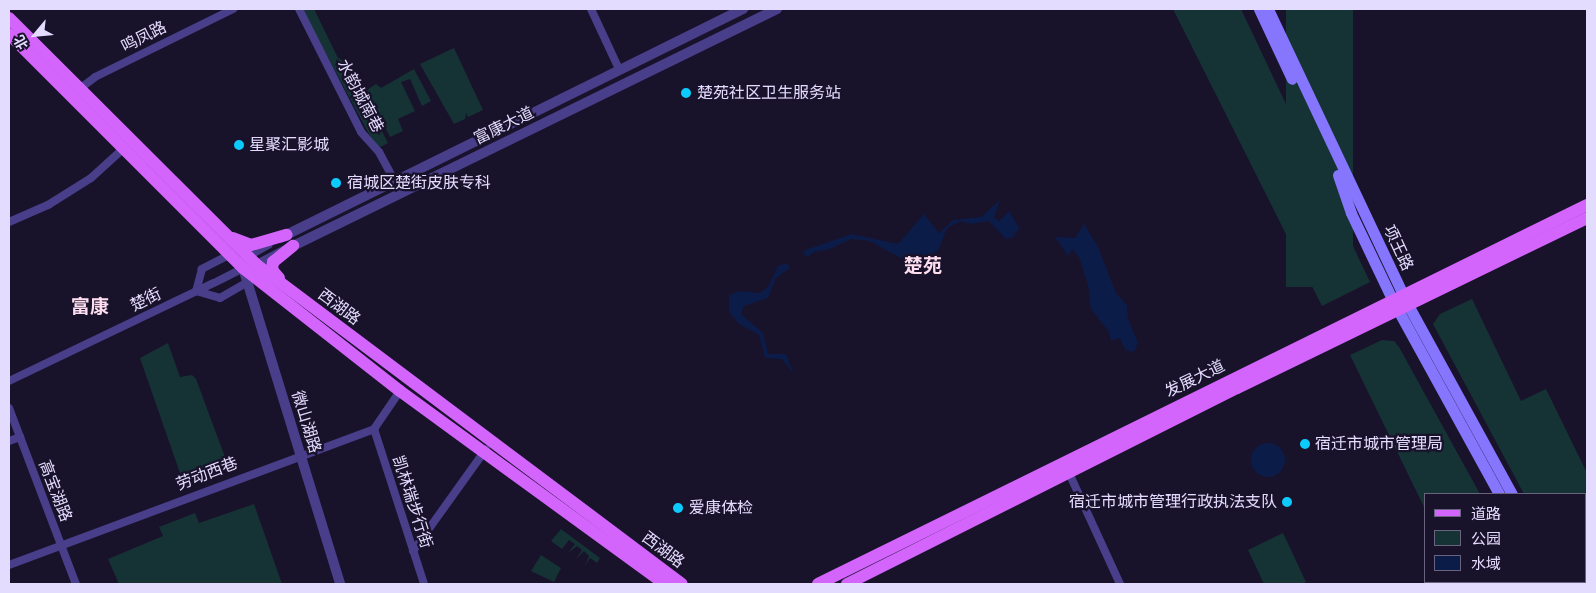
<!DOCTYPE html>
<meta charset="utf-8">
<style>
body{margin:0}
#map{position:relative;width:1596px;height:593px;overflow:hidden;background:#19122b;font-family:"Fira Sans Condensed","Noto Sans SC",sans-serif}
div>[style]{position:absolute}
.green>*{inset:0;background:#153335;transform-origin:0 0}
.water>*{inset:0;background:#0c1c49}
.round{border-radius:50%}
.minor>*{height:8px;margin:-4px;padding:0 4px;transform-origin:4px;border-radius:4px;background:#483e89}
.tertiary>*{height:10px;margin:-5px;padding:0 5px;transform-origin:5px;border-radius:5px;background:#483e89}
.secondary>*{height:11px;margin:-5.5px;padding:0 5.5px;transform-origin:5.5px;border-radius:5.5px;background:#8675fd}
.primary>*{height:12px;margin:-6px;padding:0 6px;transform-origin:6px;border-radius:6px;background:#d365fc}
.dots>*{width:14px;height:14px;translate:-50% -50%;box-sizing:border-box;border:2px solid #19122b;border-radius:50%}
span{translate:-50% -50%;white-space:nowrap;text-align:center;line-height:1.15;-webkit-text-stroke:4.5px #19122b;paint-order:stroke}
.street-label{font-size:16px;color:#e4dcfe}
.poi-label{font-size:16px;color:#e4dcfe}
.left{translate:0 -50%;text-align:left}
.right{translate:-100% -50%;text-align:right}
.quarter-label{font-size:19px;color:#fedeef;font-weight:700}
.frame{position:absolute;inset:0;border:10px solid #e4dcfe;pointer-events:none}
.legend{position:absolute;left:1424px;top:493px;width:162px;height:90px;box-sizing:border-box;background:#19122b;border:1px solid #6a637f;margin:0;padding:6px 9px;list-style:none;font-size:15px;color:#e4dcfe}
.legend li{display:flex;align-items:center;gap:10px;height:25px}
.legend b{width:25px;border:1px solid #6a637f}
.north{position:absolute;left:10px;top:10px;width:50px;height:50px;-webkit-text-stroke:4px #19122b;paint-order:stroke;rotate:242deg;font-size:14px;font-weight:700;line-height:20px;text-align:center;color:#e4dcfe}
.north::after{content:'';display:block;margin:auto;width:18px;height:22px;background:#e4dcfe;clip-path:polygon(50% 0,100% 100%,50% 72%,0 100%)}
</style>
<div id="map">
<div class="green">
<div style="clip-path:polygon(302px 9px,314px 9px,338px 58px,346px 62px,388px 143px,377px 149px)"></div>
<div style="clip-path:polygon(1173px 9px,1241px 9px,1370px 282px,1322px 306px)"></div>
<div style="left:1286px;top:9px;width:67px;height:278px"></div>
<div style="clip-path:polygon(454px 48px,483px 110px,468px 117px,466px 113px,465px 119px,454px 124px,420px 64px)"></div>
<div style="clip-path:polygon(414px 69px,431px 101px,422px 106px,410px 79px,401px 82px,415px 111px,398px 119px,403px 131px,390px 137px,367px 90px,376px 84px,381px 88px)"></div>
<div style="clip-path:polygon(1472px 299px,1521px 401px,1546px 389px,1587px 473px,1587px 584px,1574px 582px,1585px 582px,1585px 494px,1524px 494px,1433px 324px,1440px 314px)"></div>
<div style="clip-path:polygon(1382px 340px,1394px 341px,1399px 347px,1480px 494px,1425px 494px,1425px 509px,1350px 355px)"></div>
<div style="clip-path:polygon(168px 343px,180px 377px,192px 375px,196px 379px,225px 457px,222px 463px,186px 477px,181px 476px,140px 358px)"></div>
<div style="clip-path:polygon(254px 504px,282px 584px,119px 584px,108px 559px,163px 536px,159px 527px,195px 513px,199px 523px)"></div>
<div style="clip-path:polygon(561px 529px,600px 558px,597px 563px,590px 558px,585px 566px,589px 556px,584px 551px,576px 559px,582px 550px,577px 546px,568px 553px,575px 544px,569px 540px,562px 549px,551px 541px)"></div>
<div style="clip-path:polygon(1283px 533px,1306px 582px,1302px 584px,1264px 584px,1248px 550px)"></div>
<div style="clip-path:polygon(541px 555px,561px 568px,554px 582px,531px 571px)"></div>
</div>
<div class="water">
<div style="clip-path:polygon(1000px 200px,994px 217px,999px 221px,1009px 211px,1019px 228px,1013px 237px,1006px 239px,989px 221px,972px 224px,961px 221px,947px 228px,939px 249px,929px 257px,918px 254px,901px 258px,869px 241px,851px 239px,830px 249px,814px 252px,808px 257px,803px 254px,805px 250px,852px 234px,898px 244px,924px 214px,939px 233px,953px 220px,981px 217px)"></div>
<div style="clip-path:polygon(1084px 224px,1098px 247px,1116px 293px,1127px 305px,1128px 319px,1138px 343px,1134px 352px,1125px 350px,1120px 338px,1111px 341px,1109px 332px,1091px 309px,1088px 285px,1079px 257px,1072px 249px,1068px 256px,1055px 237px,1075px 238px)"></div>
<div style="clip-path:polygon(787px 263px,790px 268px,776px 278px,768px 298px,744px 306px,741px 314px,763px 333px,768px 354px,786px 354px,794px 374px,782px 359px,765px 358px,759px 335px,739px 324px,729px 312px,729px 295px,739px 291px,760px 293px,768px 287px,778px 266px)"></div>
<div class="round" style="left:1251px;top:443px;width:34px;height:34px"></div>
</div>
<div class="minor">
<div style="left:299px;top:9px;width:138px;rotate:63.2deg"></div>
<div style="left:361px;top:132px;width:27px;rotate:48deg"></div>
<div style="left:379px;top:152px;width:47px;rotate:61.8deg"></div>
<div style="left:591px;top:9px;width:66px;rotate:65deg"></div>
<div style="left:78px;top:90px;width:21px;rotate:-37deg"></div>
<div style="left:95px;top:77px;width:154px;rotate:-26.2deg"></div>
<div style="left:9px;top:222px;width:43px;rotate:-23.6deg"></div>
<div style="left:48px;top:205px;width:51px;rotate:-32.1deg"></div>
<div style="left:91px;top:178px;width:45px;rotate:-42.3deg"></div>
<div style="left:231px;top:254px;width:33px;rotate:153deg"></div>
<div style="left:202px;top:269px;width:23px;rotate:105deg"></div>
<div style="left:196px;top:291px;width:25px;rotate:16deg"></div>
<div style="left:220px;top:298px;width:34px;rotate:-30deg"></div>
<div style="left:216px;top:282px;width:30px;rotate:-27deg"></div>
<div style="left:9px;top:381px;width:227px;rotate:-25.6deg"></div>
<div style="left:9px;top:408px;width:188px;rotate:69.2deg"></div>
<div style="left:374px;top:429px;width:163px;rotate:72.1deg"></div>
<div style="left:9px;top:441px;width:12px;rotate:-20deg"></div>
<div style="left:1069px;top:473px;width:122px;rotate:65.3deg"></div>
<div style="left:413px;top:551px;width:125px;rotate:-54.4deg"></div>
<div style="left:9px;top:565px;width:390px;rotate:-20.4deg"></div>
<div style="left:374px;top:429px;width:46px;rotate:-55.6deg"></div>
</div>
<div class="tertiary">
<div style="left:280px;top:238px;width:517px;rotate:-26.32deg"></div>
<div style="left:268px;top:244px;width:25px;rotate:151deg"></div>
<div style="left:246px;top:256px;width:12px;rotate:104deg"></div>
<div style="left:243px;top:268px;width:331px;rotate:72.9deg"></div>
<div style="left:253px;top:271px;width:7px;rotate:-56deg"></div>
<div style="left:257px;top:265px;width:41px;rotate:-27.8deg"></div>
<div style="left:293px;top:246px;width:539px;rotate:-26.09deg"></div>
</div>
<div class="secondary">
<div style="left:1259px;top:9px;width:77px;rotate:64.8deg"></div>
<div style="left:1268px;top:9px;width:327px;rotate:64.7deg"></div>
<div style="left:1408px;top:305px;width:216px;rotate:61.2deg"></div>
<div style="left:1338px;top:175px;width:40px;rotate:71.1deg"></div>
<div style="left:1351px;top:213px;width:98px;rotate:64.5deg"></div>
<div style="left:1393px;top:301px;width:220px;rotate:61.2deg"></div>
<div style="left:1547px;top:582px;width:2px;rotate:63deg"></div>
<div style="left:1561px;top:582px;width:2px;rotate:63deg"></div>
</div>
<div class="primary">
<div style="left:9px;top:18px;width:350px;rotate:44.9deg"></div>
<div style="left:257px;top:265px;width:531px;rotate:36.89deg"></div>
<div style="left:9px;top:34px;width:331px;rotate:45deg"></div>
<div style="left:243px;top:268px;width:199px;rotate:38.1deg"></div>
<div style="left:400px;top:391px;width:328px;rotate:36.1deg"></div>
<div style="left:233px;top:238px;width:19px;rotate:21deg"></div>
<div style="left:251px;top:245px;width:37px;rotate:-16deg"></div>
<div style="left:279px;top:278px;width:11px;rotate:-131deg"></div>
<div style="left:272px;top:270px;width:8px;rotate:-83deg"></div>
<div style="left:273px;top:262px;width:26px;rotate:-39deg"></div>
<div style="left:818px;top:584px;width:857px;rotate:-26.24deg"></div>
<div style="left:847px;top:584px;width:436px;rotate:-26.7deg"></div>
<div style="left:1237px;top:388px;width:389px;rotate:-25.9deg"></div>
</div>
<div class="dots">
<div style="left:686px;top:93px;background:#0ccafb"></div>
<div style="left:239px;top:145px;background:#0ccafb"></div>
<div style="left:336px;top:183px;background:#0ccafb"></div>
<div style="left:1305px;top:444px;background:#0ccafb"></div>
<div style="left:1287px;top:502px;background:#0ccafb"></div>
<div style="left:678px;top:508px;background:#0ccafb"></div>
</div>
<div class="street-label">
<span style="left:144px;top:37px;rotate:-27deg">鸣凤路</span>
<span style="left:360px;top:96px;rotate:62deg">水韵城南巷</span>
<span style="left:504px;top:126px;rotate:-26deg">富康大道</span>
<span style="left:1398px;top:248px;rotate:65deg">项王路</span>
<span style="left:146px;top:300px;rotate:-26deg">楚街</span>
<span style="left:339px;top:307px;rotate:37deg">西湖路</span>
<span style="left:1195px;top:379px;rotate:-26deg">发展大道</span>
<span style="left:306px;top:422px;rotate:73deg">微山湖路</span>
<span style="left:207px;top:474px;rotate:-21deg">劳动西巷</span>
<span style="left:55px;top:491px;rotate:69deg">高宝湖路</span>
<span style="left:412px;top:502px;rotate:72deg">凯林瑞步行街</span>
<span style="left:663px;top:550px;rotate:37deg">西湖路</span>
</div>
<div class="poi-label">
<span class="left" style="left:697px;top:93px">楚苑社区卫生服务站</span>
<span class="left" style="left:249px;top:145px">星聚汇影城</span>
<span class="left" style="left:347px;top:183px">宿城区楚街皮肤专科</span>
<span class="left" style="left:1315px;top:444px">宿迁市城市管理局</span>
<span class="right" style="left:1277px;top:502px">宿迁市城市管理行政执法支队</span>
<span class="left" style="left:689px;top:508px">爱康体检</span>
</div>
<div class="quarter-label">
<span style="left:923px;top:266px">楚苑</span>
<span style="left:90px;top:307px">富康</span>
</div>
<div class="frame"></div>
<ul class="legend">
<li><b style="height:6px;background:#d365fc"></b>道路</li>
<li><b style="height:14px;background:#153335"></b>公园</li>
<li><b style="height:14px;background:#0c1c49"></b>水域</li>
</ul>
<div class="north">北</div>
</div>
